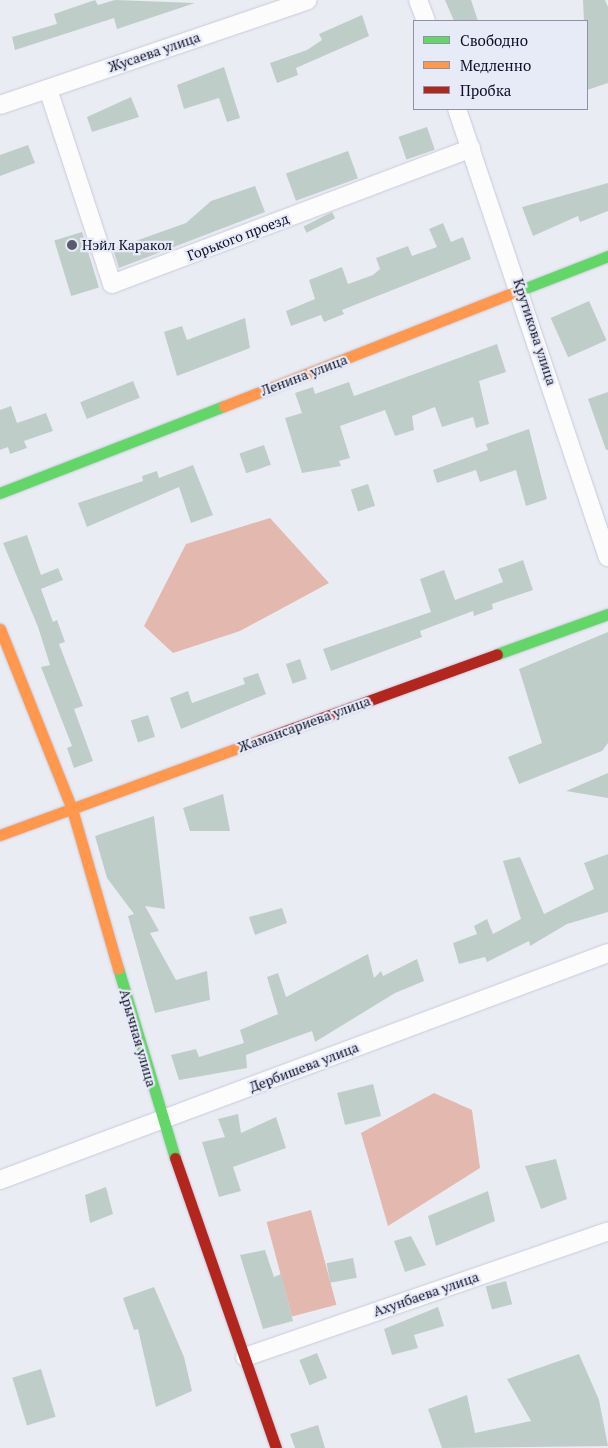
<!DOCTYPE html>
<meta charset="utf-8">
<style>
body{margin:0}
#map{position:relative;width:608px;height:1448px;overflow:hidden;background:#eaecf4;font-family:"PT Serif",serif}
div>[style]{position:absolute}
.forest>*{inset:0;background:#e3b8af;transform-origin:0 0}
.building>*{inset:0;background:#bfcdc9;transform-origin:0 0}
.roads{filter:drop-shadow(0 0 1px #c7cad9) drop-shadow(0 0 1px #c7cad9)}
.street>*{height:18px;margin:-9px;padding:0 9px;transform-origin:9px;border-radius:9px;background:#fcfcfd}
.fast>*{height:11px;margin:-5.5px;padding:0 5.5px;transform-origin:5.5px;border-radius:5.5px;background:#63d668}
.slow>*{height:11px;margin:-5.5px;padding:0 5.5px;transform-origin:5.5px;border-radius:5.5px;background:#ff974d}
.jam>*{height:11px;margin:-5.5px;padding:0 5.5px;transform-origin:5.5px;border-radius:5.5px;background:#b3261e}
.dots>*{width:14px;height:14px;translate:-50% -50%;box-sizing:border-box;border:2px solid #e7eaf7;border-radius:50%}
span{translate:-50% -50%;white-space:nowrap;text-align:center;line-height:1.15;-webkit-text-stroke:4.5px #e7eaf7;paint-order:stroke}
.street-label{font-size:14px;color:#0d0f25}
.poi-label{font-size:14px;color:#0d0f25}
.left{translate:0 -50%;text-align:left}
.legend{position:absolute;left:413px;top:20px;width:175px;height:90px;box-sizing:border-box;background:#e7eaf7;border:1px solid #9092a3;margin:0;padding:6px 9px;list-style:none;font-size:15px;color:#0d0f25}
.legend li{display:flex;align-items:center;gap:10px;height:25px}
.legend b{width:25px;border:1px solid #9092a3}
</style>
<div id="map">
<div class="forest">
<div style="clip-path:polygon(270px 518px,329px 583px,240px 631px,173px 653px,144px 626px,186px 544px)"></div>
<div style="clip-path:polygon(434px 1093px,472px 1110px,480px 1168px,388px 1226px,361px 1133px)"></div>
<div style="left:311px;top:1210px;width:98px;height:46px;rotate:75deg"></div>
</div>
<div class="building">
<div style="clip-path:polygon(95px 0,98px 5px,115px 0,195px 3px,117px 29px,114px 18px,15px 50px,12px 37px,57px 24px,54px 14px)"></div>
<div style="clip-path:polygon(445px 0,471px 0,478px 21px,454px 21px)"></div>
<div style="clip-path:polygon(583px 0,605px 0,608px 7px,608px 83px,587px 90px)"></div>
<div style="clip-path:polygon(362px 15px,369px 36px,296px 68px,298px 75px,277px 83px,270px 63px,307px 50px,322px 40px,319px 34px)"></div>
<div style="clip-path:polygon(224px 67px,240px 118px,227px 122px,219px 98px,184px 109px,177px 85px)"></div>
<div style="clip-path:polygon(131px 97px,139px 117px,92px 132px,87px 117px)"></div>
<div style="left:427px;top:127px;width:24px;height:30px;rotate:71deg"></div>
<div style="clip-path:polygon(28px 145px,35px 163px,0 176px,0 155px)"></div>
<div style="left:348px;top:151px;width:29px;height:66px;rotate:70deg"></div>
<div style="clip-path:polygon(608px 183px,608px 211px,580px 222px,578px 216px,533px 236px,522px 207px)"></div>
<div style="clip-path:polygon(255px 186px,265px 212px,119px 268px,113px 249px,186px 223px,211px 201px)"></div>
<div style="left:332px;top:212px;width:7px;height:32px;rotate:63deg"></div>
<div style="clip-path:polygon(443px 223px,451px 242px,463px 237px,471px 259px,342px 310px,344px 314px,324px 322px,321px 315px,291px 326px,286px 311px,315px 299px,309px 280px,342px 267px,348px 284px,373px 275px,380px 269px,376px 258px,408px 246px,412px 256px,437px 247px,429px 229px)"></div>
<div style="left:82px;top:232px;width:58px;height:29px;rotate:73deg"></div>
<div style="left:589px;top:301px;width:43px;height:42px;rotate:66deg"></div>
<div style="clip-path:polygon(245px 318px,250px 348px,177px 376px,164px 332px,182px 326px,187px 340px)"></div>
<div style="clip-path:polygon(497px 344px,506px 372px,479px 381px,489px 424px,476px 428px,473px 417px,442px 427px,435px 407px,412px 416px,414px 430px,395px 436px,385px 410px,340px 426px,350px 458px,339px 461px,341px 466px,302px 473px,285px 418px,302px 413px,295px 393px,313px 387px,315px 394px,349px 382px,354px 396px)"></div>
<div style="left:133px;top:381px;width:18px;height:57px;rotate:68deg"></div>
<div style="clip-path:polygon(608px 392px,608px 450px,606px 450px,588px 399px)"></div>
<div style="clip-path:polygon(11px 406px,17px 423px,46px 413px,53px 431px,24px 441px,27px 448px,10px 454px,8px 447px,0 450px,0 410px)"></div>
<div style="clip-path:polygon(529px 429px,547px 499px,526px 506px,516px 470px,480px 482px,476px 470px,437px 483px,433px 470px,488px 450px,486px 444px)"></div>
<div style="left:264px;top:445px;width:21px;height:26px;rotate:71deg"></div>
<div style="clip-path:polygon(193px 465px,213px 515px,191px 523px,179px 487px,87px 527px,78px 503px,143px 481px,142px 476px,157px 471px,159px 478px)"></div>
<div style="left:368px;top:484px;width:23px;height:18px;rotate:72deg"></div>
<div style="clip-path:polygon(27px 535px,41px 575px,58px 568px,63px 580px,41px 589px,53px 622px,57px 620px,65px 642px,59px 644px,83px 706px,74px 709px,93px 761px,74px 768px,67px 748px,72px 746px,41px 667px,50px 665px,38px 627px,3px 543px)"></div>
<div style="clip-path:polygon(523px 560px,533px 590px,492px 604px,493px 609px,474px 616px,473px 611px,420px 631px,422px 637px,331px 671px,323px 649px,431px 612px,420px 579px,444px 570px,455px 600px,503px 582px,498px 569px)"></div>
<div style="clip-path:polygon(608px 632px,608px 743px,602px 751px,519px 784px,508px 757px,542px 743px,519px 669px)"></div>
<div style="left:300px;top:659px;width:21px;height:15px;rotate:71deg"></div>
<div style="clip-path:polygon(258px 673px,266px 694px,181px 729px,170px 698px,188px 691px,192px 703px,245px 684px,243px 678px)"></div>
<div style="left:148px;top:715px;width:23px;height:18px;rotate:72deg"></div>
<div style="clip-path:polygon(608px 773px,608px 798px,566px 791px)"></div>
<div style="clip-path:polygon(223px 794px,230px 831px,190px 831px,183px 808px)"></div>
<div style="clip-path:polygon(154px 816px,165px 909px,145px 906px,159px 931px,150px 933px,176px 980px,207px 971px,210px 1000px,155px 1013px,128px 916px,134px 914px,107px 878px,95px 836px)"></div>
<div style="clip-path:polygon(608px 854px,608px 912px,567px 924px,530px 946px,529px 941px,487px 962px,485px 957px,459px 964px,453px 943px,477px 934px,474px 926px,487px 919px,493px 934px,521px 919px,503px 861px,520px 857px,544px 914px,594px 889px,584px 863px)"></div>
<div style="clip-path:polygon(282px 908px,287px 923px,255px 935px,249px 917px)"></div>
<div style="clip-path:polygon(368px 954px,374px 978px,381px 971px,383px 976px,417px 959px,424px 981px,395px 993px,315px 1042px,312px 1031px,246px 1055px,247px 1068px,179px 1080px,171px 1055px,196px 1049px,199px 1057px,244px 1043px,240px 1030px,278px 1014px,267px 977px,278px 973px,286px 997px)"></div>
<div style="left:373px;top:1084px;width:33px;height:37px;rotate:76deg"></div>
<div style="clip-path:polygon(238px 1114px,241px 1133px,276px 1117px,286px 1148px,233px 1167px,241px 1191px,219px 1197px,202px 1142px,225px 1137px,218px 1119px)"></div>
<div style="clip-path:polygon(556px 1159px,567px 1199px,541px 1209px,525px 1166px)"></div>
<div style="clip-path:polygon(106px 1187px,113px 1214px,90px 1223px,85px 1195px)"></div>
<div style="clip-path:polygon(488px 1191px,495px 1221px,436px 1246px,428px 1216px)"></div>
<div style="clip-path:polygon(411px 1236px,426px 1265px,405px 1272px,394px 1241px)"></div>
<div style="clip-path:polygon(265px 1250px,274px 1277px,281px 1274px,293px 1321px,263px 1329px,240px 1255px)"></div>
<div style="left:353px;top:1258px;width:20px;height:27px;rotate:79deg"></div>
<div style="left:506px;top:1281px;width:24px;height:21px;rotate:75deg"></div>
<div style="clip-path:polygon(154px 1287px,184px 1357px,192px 1391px,156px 1407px,138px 1329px,134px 1330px,123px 1298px)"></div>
<div style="clip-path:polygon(438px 1307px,444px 1326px,414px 1335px,418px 1348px,392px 1355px,384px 1329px)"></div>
<div style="left:317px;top:1353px;width:27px;height:19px;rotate:68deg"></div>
<div style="clip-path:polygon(579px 1354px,599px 1400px,608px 1446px,442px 1448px,428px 1409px,467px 1395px,475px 1433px,531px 1421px,507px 1379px)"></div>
<div style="left:41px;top:1369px;width:50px;height:30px;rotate:73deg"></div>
<div style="clip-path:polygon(318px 1425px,325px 1448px,295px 1448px,290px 1434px)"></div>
</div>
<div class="roads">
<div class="street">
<div style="left:418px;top:0;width:22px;rotate:69deg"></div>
<div style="left:48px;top:89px;width:205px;rotate:71.8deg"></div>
<div style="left:112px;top:284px;width:384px;rotate:-20.7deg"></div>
<div style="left:0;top:105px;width:325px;rotate:-18.8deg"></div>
<div style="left:457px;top:109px;width:473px;rotate:71.4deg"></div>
<div style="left:0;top:1180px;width:649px;rotate:-20.47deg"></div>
<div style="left:245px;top:1357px;width:384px;rotate:-19.1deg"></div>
</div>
<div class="fast">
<div style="left:518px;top:291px;width:97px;rotate:-21.3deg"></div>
<div style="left:0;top:493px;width:240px;rotate:-21.2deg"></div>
<div style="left:497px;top:654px;width:118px;rotate:-19.8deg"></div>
<div style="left:118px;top:968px;width:198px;rotate:73.3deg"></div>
</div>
<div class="slow">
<div style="left:224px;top:406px;width:316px;rotate:-21.4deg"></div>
<div style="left:0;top:629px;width:194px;rotate:68.2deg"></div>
<div style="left:72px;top:809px;width:166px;rotate:73.9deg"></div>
<div style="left:0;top:835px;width:277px;rotate:-20.1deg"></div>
</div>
<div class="jam">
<div style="left:260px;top:740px;width:252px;rotate:-19.9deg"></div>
<div style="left:175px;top:1158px;width:307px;rotate:70.8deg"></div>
</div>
</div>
<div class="dots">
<div style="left:72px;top:245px;background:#5a5c6d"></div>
</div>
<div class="street-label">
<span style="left:154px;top:52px;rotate:-19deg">Жусаева улица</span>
<span style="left:238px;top:237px;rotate:-21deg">Горького проезд</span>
<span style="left:535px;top:332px;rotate:72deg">Крутикова улица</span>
<span style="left:304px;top:375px;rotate:-21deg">Ленина улица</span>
<span style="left:304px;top:724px;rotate:-20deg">Жамансариева улица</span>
<span style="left:138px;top:1038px;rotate:74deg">Арычная улица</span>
<span style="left:304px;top:1067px;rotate:-21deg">Дербишева улица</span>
<span style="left:426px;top:1294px;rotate:-19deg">Ахунбаева улица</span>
</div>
<div class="poi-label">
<span class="left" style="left:82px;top:245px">Нэйл Каракол</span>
</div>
<ul class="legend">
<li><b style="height:6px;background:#63d668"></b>Свободно</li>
<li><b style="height:6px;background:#ff974d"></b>Медленно</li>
<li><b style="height:6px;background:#b3261e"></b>Пробка</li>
</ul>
</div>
